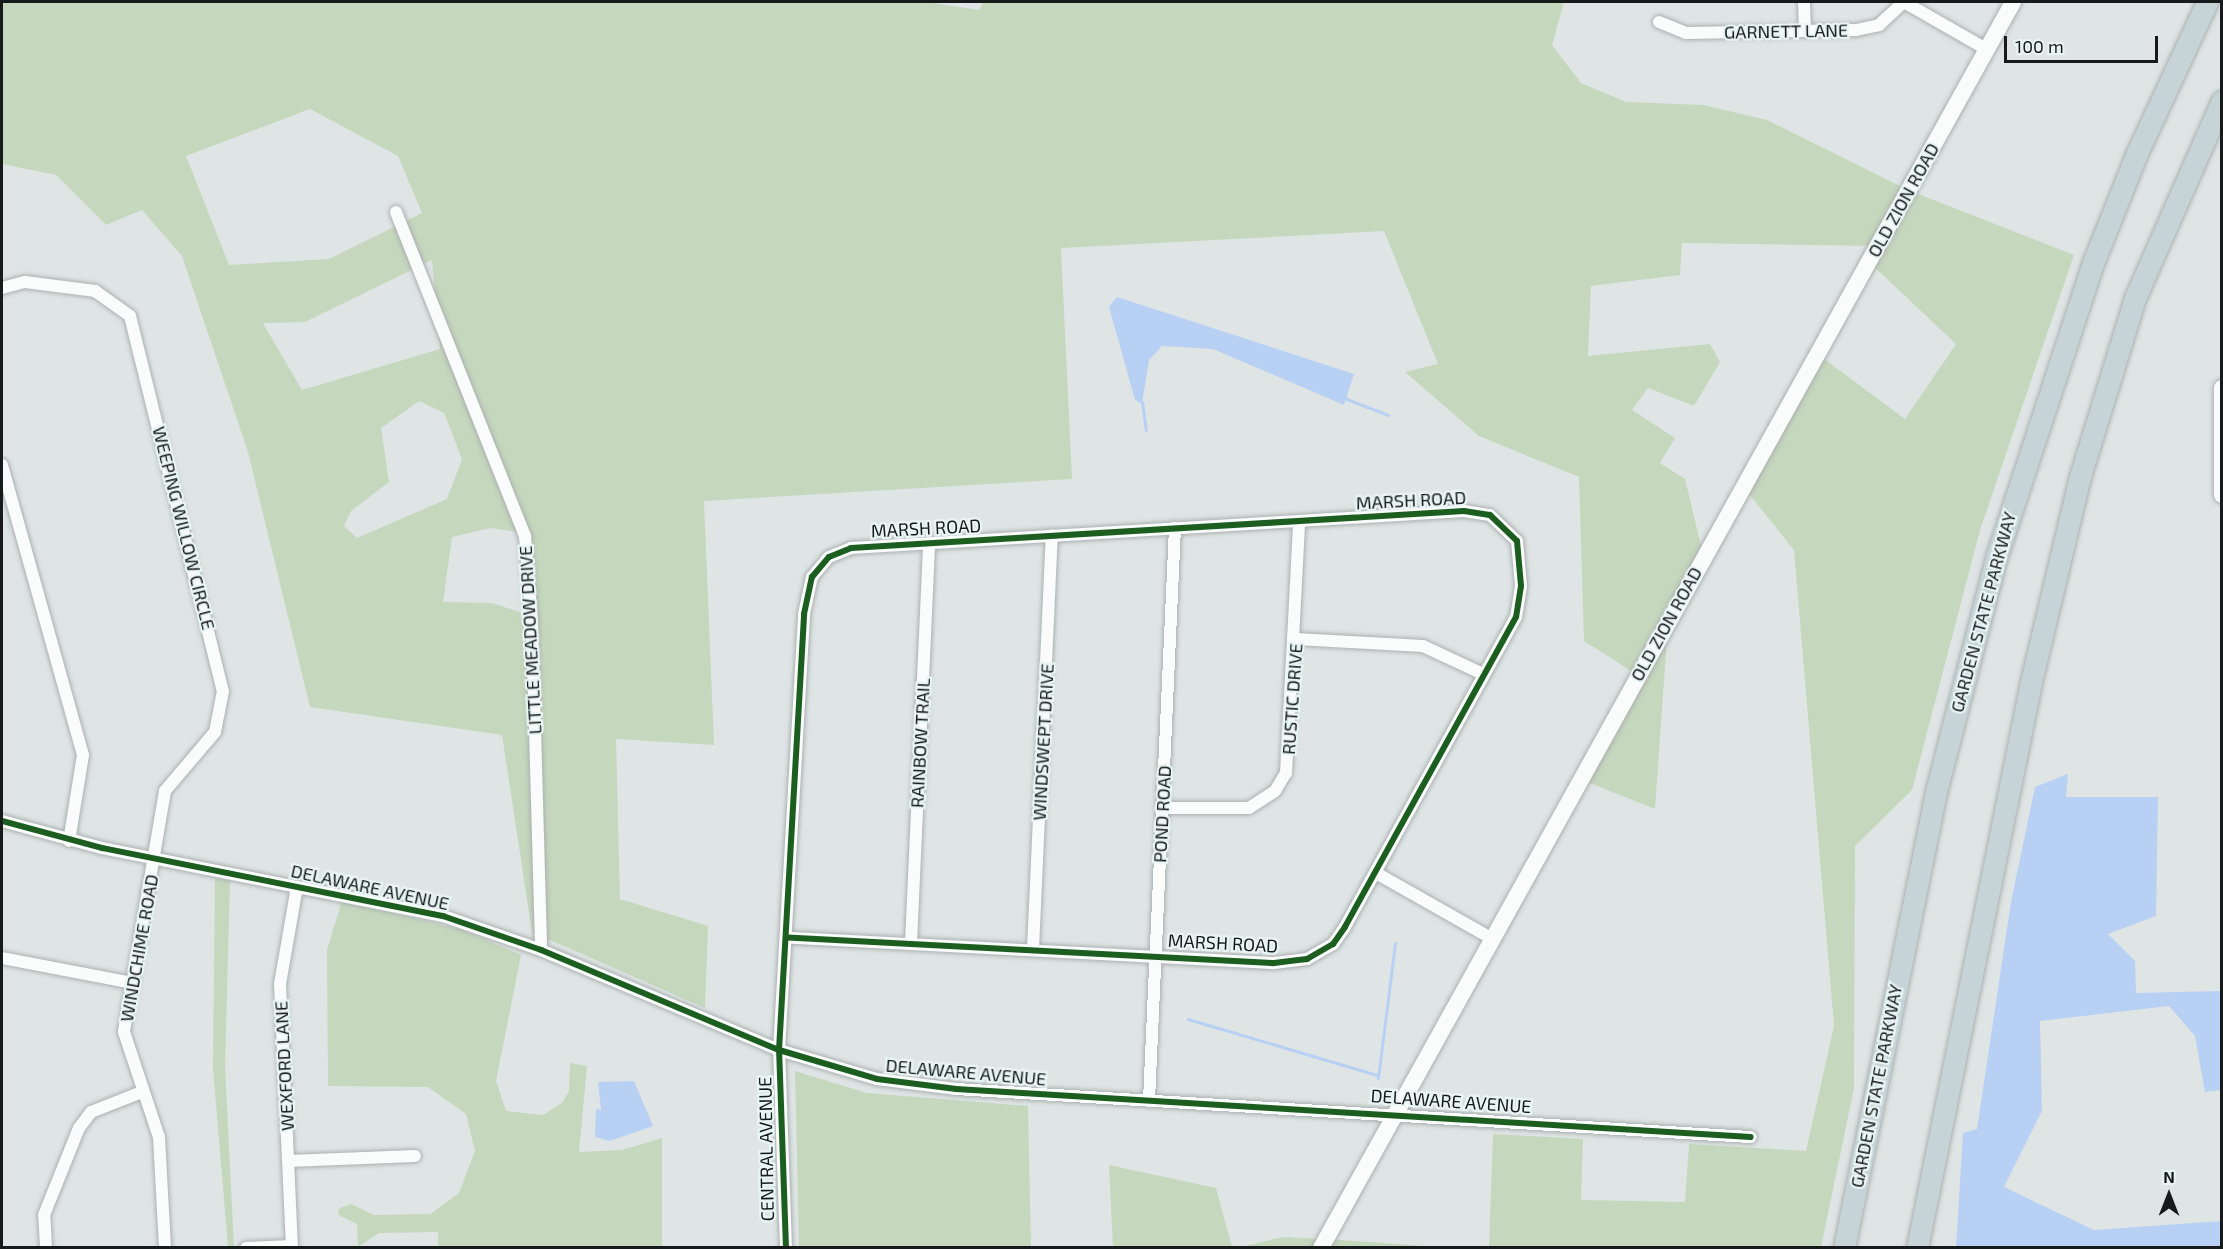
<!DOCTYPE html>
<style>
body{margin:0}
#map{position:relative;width:2223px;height:1249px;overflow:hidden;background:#dfe5e5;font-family:"Exo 2",sans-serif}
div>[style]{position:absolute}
.green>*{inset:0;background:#c5d7bd}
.water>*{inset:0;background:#b8d0f3}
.stream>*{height:3px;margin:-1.5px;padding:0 1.5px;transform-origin:1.5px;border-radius:1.5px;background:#b8d0f3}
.roads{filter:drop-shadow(0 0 2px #acb0b0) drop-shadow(0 0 2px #acb0b0)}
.street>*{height:12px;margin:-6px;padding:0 6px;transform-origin:6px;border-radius:6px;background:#fafbfb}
.secondary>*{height:16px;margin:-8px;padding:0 8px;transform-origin:8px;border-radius:8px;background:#fafbfb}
.highway>*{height:21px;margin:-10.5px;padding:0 10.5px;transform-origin:10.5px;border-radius:10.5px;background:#c6d3d7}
.cycleway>*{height:6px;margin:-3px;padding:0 3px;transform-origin:3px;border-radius:3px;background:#1b5e20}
span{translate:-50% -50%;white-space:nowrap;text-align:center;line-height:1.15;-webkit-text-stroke:4.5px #e9f5f5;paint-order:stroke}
.street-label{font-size:18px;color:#161a1a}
.frame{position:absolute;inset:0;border:3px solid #161a1a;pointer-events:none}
.north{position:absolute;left:2139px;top:1165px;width:60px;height:60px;-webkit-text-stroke:4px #e9f5f5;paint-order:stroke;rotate:0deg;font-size:16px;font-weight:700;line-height:24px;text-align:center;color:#161a1a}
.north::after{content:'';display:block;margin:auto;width:21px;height:27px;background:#161a1a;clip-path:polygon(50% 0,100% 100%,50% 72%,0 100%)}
.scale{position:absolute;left:2004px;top:36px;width:154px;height:27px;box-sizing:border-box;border:3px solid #161a1a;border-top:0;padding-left:8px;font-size:18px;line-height:21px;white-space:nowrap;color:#161a1a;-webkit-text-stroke:4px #e9f5f5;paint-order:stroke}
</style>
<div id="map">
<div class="green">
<div style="clip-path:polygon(evenodd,2px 2px,927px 2px,979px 10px,984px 2px,1564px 2px,1552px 45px,1581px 83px,1626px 102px,1703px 105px,1767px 120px,1908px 190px,2074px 255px,1980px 530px,1912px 790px,1855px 846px,1854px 1088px,1821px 1247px,1489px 1247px,1493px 1134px,1583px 1139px,1581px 1200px,1685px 1202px,1689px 1144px,1806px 1151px,1834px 1026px,1794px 550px,1745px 489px,1819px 355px,1905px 419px,1956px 344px,1870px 263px,1879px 246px,1682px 243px,1680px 275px,1591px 286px,1588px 356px,1710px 344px,1720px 362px,1694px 406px,1648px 388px,1632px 410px,1675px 438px,1660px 463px,1685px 479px,1704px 558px,1668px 624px,1655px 809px,1582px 780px,1639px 676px,1584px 641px,1579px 477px,1479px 436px,1405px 372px,1438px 364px,1384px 231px,1061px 248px,1072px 479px,704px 501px,714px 745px,616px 739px,620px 899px,708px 926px,705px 1008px,532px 932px,502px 735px,310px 707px,248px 452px,182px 256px,142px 210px,106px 225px,56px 175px,2px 164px,2px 2px,310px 109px,398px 156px,422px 213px,329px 259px,229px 265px,186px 156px,310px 109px,2px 2px,432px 260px,440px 349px,302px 390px,263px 323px,305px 322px,432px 260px,2px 2px,419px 401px,444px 413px,462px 459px,447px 499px,357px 538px,344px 526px,351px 511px,389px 482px,381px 428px,419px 401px,2px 2px,490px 528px,519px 532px,525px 614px,492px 603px,443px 602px,452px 537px,490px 528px)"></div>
<div style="clip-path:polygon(215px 878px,230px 881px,225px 1067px,234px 1247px,228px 1247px,213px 1068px)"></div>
<div style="clip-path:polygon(342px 901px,463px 930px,521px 955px,496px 1081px,506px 1111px,543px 1115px,562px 1103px,569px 1091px,570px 1063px,587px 1066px,579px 1152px,622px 1150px,662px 1138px,662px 1247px,438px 1247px,438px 1232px,379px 1233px,358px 1247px,357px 1224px,339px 1215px,338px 1209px,351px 1204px,374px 1215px,430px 1214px,459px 1193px,475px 1151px,466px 1114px,428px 1087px,328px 1086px,327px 950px)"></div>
<div style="clip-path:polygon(795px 1071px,867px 1093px,1028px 1106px,1031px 1247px,799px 1247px)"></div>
<div style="clip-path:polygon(1109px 1165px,1216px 1188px,1232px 1247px,1113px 1247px)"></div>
<div style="clip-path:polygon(1283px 1237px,1341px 1240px,1440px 1247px,1237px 1248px)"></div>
</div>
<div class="water">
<div style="clip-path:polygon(1117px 297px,1354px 374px,1344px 405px,1213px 349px,1162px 346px,1149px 360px,1142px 404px,1135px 400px,1109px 307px)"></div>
<div style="clip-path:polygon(2068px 774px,2066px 797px,2158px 797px,2156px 916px,2108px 934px,2135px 961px,2136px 993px,2221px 991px,2221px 1090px,2205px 1092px,2195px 1036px,2169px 1006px,2040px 1021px,2042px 1111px,2004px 1187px,2094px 1230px,2221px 1221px,2221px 1247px,1956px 1247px,1963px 1133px,1977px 1129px,2011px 902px,2035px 787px)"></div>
<div style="clip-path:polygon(634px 1081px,653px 1126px,610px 1141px,595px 1137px,596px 1109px,601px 1110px,598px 1082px)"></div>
</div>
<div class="stream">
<div style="left:1344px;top:398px;width:47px;rotate:21.1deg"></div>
<div style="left:1142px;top:402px;width:28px;rotate:82deg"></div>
<div style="left:1188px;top:1019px;width:197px;rotate:16.5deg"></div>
<div style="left:1378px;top:1078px;width:136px;rotate:-82.8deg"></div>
</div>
<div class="roads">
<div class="street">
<div style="left:1804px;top:2px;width:29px;rotate:88deg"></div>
<div style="left:1904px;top:2px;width:95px;rotate:29.8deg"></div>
<div style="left:1659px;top:22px;width:29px;rotate:22deg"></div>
<div style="left:1686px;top:33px;width:170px;rotate:-1deg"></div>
<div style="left:1856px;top:30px;width:24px;rotate:-12deg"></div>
<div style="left:1879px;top:25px;width:34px;rotate:-43deg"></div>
<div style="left:396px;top:212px;width:349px;rotate:68.3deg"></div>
<div style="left:525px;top:536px;width:86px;rotate:85.3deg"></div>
<div style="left:532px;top:622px;width:328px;rotate:88.4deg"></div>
<div style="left:2px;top:288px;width:24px;rotate:-15deg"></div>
<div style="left:25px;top:282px;width:71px;rotate:7.3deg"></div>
<div style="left:95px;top:291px;width:43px;rotate:35.5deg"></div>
<div style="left:130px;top:316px;width:386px;rotate:76.1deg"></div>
<div style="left:223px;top:691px;width:42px;rotate:101deg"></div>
<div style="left:215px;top:732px;width:77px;rotate:130.3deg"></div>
<div style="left:165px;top:791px;width:244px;rotate:99.7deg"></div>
<div style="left:124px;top:1032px;width:111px;rotate:71.6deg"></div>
<div style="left:159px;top:1137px;width:111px;rotate:86.9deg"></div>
<div style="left:2px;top:465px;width:301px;rotate:74.4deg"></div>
<div style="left:83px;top:755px;width:87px;rotate:99.2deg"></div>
<div style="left:1296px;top:639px;width:127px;rotate:3.2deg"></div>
<div style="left:1423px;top:646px;width:66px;rotate:25deg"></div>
<div style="left:1163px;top:808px;width:86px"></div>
<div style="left:1249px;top:808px;width:31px;rotate:-33deg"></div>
<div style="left:1275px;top:791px;width:21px;rotate:-59deg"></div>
<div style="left:1286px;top:773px;width:251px;rotate:-87deg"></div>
<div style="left:2px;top:821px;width:104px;rotate:15.1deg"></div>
<div style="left:102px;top:848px;width:348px;rotate:11.3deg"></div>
<div style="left:443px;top:916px;width:104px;rotate:19.1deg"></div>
<div style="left:541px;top:950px;width:258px;rotate:22.8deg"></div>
<div style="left:779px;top:1050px;width:102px;rotate:16.5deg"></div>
<div style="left:877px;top:1079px;width:80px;rotate:7.2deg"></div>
<div style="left:956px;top:1089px;width:796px;rotate:3.46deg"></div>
<div style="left:1376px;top:873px;width:132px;rotate:29.5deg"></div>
<div style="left:911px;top:943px;width:399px;rotate:-87.4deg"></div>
<div style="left:1033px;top:949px;width:414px;rotate:-87.4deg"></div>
<div style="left:2px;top:958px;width:133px;rotate:10.8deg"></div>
<div style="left:1149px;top:1100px;width:573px;rotate:-87.4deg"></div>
<div style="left:288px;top:1161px;width:127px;rotate:-2.3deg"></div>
<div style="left:46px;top:1248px;width:33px;rotate:-93deg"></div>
<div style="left:44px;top:1215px;width:94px;rotate:-68.1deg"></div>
<div style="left:79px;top:1128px;width:20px;rotate:-53deg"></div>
<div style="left:91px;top:1112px;width:55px;rotate:-21.4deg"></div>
<div style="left:246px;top:1248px;width:46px;rotate:-2.5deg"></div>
<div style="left:292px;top:1248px;width:264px;rotate:-92.6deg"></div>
<div style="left:280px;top:984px;width:98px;rotate:-80.1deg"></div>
<div style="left:786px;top:1248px;width:198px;rotate:-92deg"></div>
<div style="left:779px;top:1050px;width:437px;rotate:-86.7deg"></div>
<div style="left:804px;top:614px;width:38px;rotate:-78deg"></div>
<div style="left:812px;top:577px;width:26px;rotate:-50deg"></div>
<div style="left:829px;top:557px;width:24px;rotate:-22deg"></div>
<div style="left:851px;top:548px;width:614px;rotate:-3.45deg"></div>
<div style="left:1464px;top:511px;width:26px;rotate:9deg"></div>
<div style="left:1490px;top:515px;width:37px;rotate:44deg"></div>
<div style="left:1517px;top:541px;width:45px;rotate:84.9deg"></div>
<div style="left:1521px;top:586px;width:31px;rotate:99deg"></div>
<div style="left:1516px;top:617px;width:354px;rotate:118.9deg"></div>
<div style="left:1345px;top:927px;width:21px;rotate:125deg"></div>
<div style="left:1333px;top:944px;width:30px;rotate:150deg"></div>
<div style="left:1307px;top:959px;width:35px;rotate:173deg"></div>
<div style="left:1272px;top:963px;width:485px;rotate:-177deg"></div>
</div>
<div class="secondary">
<div style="left:2222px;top:388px;width:107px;rotate:90deg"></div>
<div style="left:1321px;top:1248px;width:1425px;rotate:-60.95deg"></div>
</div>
<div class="highway">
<div style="left:1844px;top:1248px;width:469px;rotate:-78.6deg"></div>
<div style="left:1937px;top:788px;width:241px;rotate:-75.6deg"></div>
<div style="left:1997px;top:555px;width:307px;rotate:-71.8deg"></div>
<div style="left:2093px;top:263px;width:118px;rotate:-68.2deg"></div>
<div style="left:2137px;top:153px;width:166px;rotate:-65.1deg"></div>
<div style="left:1917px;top:1248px;width:577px;rotate:-78.61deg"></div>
<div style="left:2031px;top:682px;width:208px;rotate:-76.6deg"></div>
<div style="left:2079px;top:480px;width:190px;rotate:-72.9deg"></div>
<div style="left:2135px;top:298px;width:215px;rotate:-66.2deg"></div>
</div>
</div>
<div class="cycleway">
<div style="left:2px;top:821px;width:104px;rotate:15.1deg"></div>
<div style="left:102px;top:848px;width:348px;rotate:11.3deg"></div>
<div style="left:443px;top:916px;width:104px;rotate:19.1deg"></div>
<div style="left:541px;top:950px;width:258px;rotate:22.8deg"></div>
<div style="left:779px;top:1050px;width:102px;rotate:16.5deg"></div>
<div style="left:877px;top:1079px;width:80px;rotate:7.2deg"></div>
<div style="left:956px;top:1089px;width:796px;rotate:3.46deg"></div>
<div style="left:786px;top:1248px;width:198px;rotate:-92deg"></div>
<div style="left:779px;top:1050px;width:437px;rotate:-86.7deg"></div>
<div style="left:804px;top:614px;width:38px;rotate:-78deg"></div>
<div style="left:812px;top:577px;width:26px;rotate:-50deg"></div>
<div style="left:829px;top:557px;width:24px;rotate:-22deg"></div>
<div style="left:851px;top:548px;width:614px;rotate:-3.45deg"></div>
<div style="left:1464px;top:511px;width:26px;rotate:9deg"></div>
<div style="left:1490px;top:515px;width:37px;rotate:44deg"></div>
<div style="left:1517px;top:541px;width:45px;rotate:84.9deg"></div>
<div style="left:1521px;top:586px;width:31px;rotate:99deg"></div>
<div style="left:1516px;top:617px;width:354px;rotate:118.9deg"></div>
<div style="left:1345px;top:927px;width:21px;rotate:125deg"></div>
<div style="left:1333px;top:944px;width:30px;rotate:150deg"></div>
<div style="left:1307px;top:959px;width:35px;rotate:173deg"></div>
<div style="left:1272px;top:963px;width:485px;rotate:-177deg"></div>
</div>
<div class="street-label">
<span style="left:1786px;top:31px;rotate:-1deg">GARNETT LANE</span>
<span style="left:1903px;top:200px;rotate:-61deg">OLD ZION ROAD</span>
<span style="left:1411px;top:500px;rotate:-3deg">MARSH ROAD</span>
<span style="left:184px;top:528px;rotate:76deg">WEEPING WILLOW CIRCLE</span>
<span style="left:926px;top:528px;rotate:-3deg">MARSH ROAD</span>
<span style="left:1983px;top:612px;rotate:-75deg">GARDEN STATE PARKWAY</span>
<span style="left:1666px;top:624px;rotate:-61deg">OLD ZION ROAD</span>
<span style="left:530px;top:640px;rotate:-93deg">LITTLE MEADOW DRIVE</span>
<span style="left:1292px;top:699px;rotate:-86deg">RUSTIC DRIVE</span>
<span style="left:1043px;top:742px;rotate:-87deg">WINDSWEPT DRIVE</span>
<span style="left:920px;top:743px;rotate:-87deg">RAINBOW TRAIL</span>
<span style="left:1162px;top:814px;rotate:-87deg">POND ROAD</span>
<span style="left:370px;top:887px;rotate:12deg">DELAWARE AVENUE</span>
<span style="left:1223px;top:943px;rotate:3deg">MARSH ROAD</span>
<span style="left:139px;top:948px;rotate:-80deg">WINDCHIME ROAD</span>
<span style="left:284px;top:1066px;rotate:-93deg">WEXFORD LANE</span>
<span style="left:966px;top:1072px;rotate:5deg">DELAWARE AVENUE</span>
<span style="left:1876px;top:1086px;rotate:-79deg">GARDEN STATE PARKWAY</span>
<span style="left:1451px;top:1101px;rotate:4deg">DELAWARE AVENUE</span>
<span style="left:766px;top:1149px;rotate:-91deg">CENTRAL AVENUE</span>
</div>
<div class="frame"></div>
<div class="north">N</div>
<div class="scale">100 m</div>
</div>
